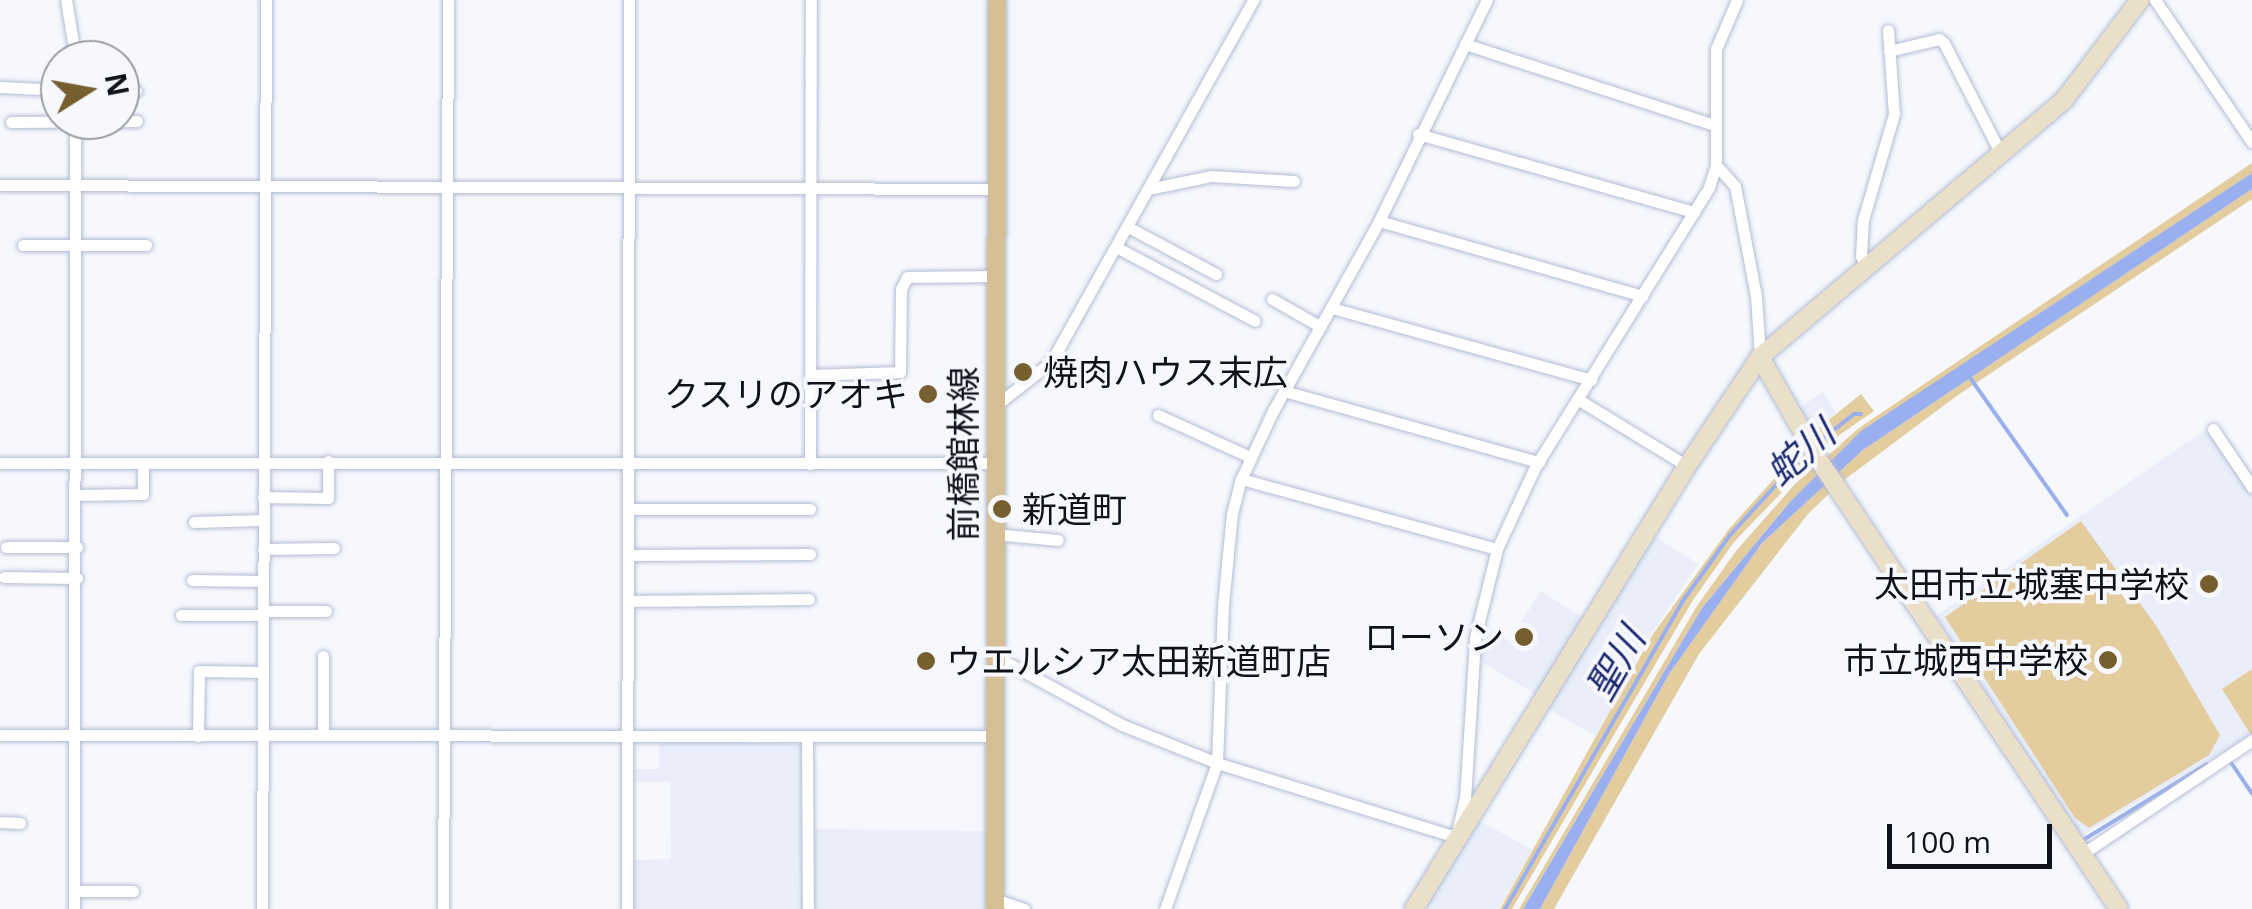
<!DOCTYPE html>
<meta charset="utf-8">
<style>
body{margin:0}
#map{position:relative;width:2252px;height:909px;overflow:hidden;background:#f6f8fd;font-family:"Open Sans","Noto Sans JP",sans-serif}
div>[style]{position:absolute}
.built>*{inset:0;background:#e9eefa}
.green>*{inset:0;background:#e3cc9e}
.water>*{inset:0;background:#9aafef}
.stream>*{height:4px;margin:-2px;padding:0 2px;transform-origin:2px;border-radius:2px;background:#9aafef}
.roads{filter:drop-shadow(0 0 2px #b3bcd3) drop-shadow(0 0 2px #b3bcd3)}
.street>*{height:11px;margin:-5.5px;padding:0 5.5px;transform-origin:5.5px;border-radius:5.5px;background:#fff}
.secondary>*{height:18px;margin:-9px;padding:0 9px;transform-origin:9px;border-radius:9px;background:#eadfc9}
.primary>*{height:18px;margin:-9px;padding:0 9px;transform-origin:9px;border-radius:9px;background:#d5bf94}
.dots>*{width:28px;height:28px;translate:-50% -50%;box-sizing:border-box;border:5px solid #f6f8fd;border-radius:50%}
span{translate:-50% -50%;white-space:nowrap;text-align:center;line-height:1.15;-webkit-text-stroke:8px #f6f8fd;paint-order:stroke}
.poi-label{font-size:35px;color:#10121a}
.left{translate:0 -50%;text-align:left}
.right{translate:-100% -50%;text-align:right}
.street-label{font-size:35px;color:#10121a}
.water-label{font-size:38px;color:#1d2a73;font-style:italic}
.north{position:absolute;left:40px;top:40px;width:100px;height:100px;box-sizing:border-box;background:#f6f8fd;border:2px solid #9a9ca2;border-radius:50%;rotate:79deg;font-size:28px;font-weight:700;line-height:40px;text-align:center;color:#10121a}
.north::after{content:'';display:block;margin:auto;width:35px;height:45px;background:#765f2f;clip-path:polygon(50% 0,100% 100%,50% 72%,0 100%)}
.scale{position:absolute;left:1887px;top:824px;width:165px;height:45px;box-sizing:border-box;border:5px solid #10121a;border-top:0;padding-left:12px;font-size:30px;line-height:35px;white-space:nowrap;color:#10121a;-webkit-text-stroke:8px #f6f8fd;paint-order:stroke}
</style>
<div id="map">
<div class="built">
<div style="clip-path:polygon(1823px 392px,1836px 413px,1810px 434px,1796px 410px)"></div>
<div style="clip-path:polygon(2205px 430px,2252px 494px,2252px 734px,2080px 837px,1936px 616px)"></div>
<div style="clip-path:polygon(1654px 536px,1698px 564px,1652px 633px,1597px 737px,1546px 708px)"></div>
<div style="clip-path:polygon(1541px 591px,1585px 619px,1538px 696px,1481px 661px,1485px 627px,1509px 641px)"></div>
<div style="clip-path:polygon(659px 741px,802px 744px,802px 860px,811px 829px,985px 831px,985px 909px,630px 909px,630px 860px,671px 859px,670px 782px,630px 782px,631px 769px,659px 769px)"></div>
<div style="clip-path:polygon(1478px 820px,1533px 850px,1499px 909px,1431px 909px,1424px 905px)"></div>
</div>
<div class="green">
<div style="clip-path:polygon(2252px 163px,2252px 173px,1862px 431px,1790px 502px,1702px 608px,1523px 909px,1519px 909px,1697px 606px,1736px 551px,1795px 484px,1859px 428px)"></div>
<div style="clip-path:polygon(2252px 189px,2252px 199px,1958px 395px,1840px 483px,1808px 514px,1699px 654px,1554px 909px,1540px 909px,1669px 674px,1762px 543px,1863px 450px)"></div>
<div style="clip-path:polygon(1861px 394px,1874px 411px,1818px 450px,1811px 434px)"></div>
<div style="clip-path:polygon(1799px 451px,1809px 464px,1734px 542px,1693px 600px,1512px 909px,1500px 909px,1653px 634px,1729px 529px)"></div>
<div style="clip-path:polygon(2081px 521px,2157px 627px,2220px 735px,2209px 755px,2089px 828px,2075px 818px,1945px 617px)"></div>
<div style="clip-path:polygon(2252px 669px,2252px 734px,2251px 735px,2222px 689px)"></div>
</div>
<div class="water">
<div style="clip-path:polygon(2252px 173px,2252px 189px,1863px 450px,1762px 543px,1669px 674px,1540px 909px,1523px 909px,1702px 608px,1790px 502px,1861px 431px)"></div>
</div>
<div class="stream">
<div style="left:1966px;top:372px;width:175px;rotate:54.8deg"></div>
<div style="left:1821px;top:440px;width:42px;rotate:-38.2deg"></div>
<div style="left:1854px;top:414px;width:7px"></div>
<div style="left:2230px;top:761px;width:40px;rotate:56deg"></div>
<div style="left:2083px;top:840px;width:145px;rotate:-31.5deg"></div>
<div style="left:1505px;top:909px;width:354px;rotate:-60deg"></div>
<div style="left:1682px;top:602px;width:82px;rotate:-54.4deg"></div>
<div style="left:1730px;top:535px;width:100px;rotate:-47.4deg"></div>
</div>
<div class="roads">
<div class="street">
<div style="left:66px;top:0;width:61px;rotate:80.5deg"></div>
<div style="left:2155px;top:0;width:172px;rotate:55.7deg"></div>
<div style="left:1465px;top:44px;width:263px;rotate:18deg"></div>
<div style="left:1889px;top:51px;width:51px;rotate:-13.5deg"></div>
<div style="left:1939px;top:39px;width:6px;rotate:39deg"></div>
<div style="left:1944px;top:43px;width:125px;rotate:62.8deg"></div>
<div style="left:0;top:87px;width:60px;rotate:2.9deg"></div>
<div style="left:120px;top:91px;width:16px"></div>
<div style="left:11px;top:122px;width:126px;rotate:-0.5deg"></div>
<div style="left:1418px;top:134px;width:287px;rotate:15.8deg"></div>
<div style="left:1716px;top:165px;width:28px;rotate:48deg"></div>
<div style="left:1735px;top:186px;width:112px;rotate:79.2deg"></div>
<div style="left:1756px;top:296px;width:61px;rotate:86.2deg"></div>
<div style="left:0;top:185px;width:996px;rotate:0.23deg"></div>
<div style="left:1148px;top:189px;width:64px;rotate:-11.7deg"></div>
<div style="left:1211px;top:176px;width:83px;rotate:3.4deg"></div>
<div style="left:1379px;top:221px;width:274px;rotate:15.9deg"></div>
<div style="left:1128px;top:227px;width:100px;rotate:28.1deg"></div>
<div style="left:23px;top:245px;width:123px"></div>
<div style="left:1116px;top:247px;width:157px;rotate:28deg"></div>
<div style="left:1866px;top:265px;width:10px;rotate:-119deg"></div>
<div style="left:1861px;top:256px;width:36px;rotate:-87deg"></div>
<div style="left:1863px;top:220px;width:110px;rotate:-73.7deg"></div>
<div style="left:1894px;top:114px;width:84px;rotate:-94.1deg"></div>
<div style="left:1272px;top:299px;width:56px;rotate:29.7deg"></div>
<div style="left:1332px;top:308px;width:269px;rotate:15.5deg"></div>
<div style="left:810px;top:375px;width:90px;rotate:-1.9deg"></div>
<div style="left:900px;top:372px;width:83px;rotate:-89.3deg"></div>
<div style="left:901px;top:289px;width:13px;rotate:-63deg"></div>
<div style="left:907px;top:277px;width:89px;rotate:-0.6deg"></div>
<div style="left:1284px;top:391px;width:265px;rotate:15.6deg"></div>
<div style="left:1579px;top:400px;width:127px;rotate:31.4deg"></div>
<div style="left:995px;top:406px;width:71px;rotate:-38.2deg"></div>
<div style="left:1051px;top:362px;width:415px;rotate:-60.8deg"></div>
<div style="left:1158px;top:415px;width:101px;rotate:24.5deg"></div>
<div style="left:2213px;top:429px;width:70px;rotate:56.1deg"></div>
<div style="left:0;top:463px;width:995px"></div>
<div style="left:810px;top:464px;width:464px;rotate:-89.9deg"></div>
<div style="left:1241px;top:479px;width:265px;rotate:15.3deg"></div>
<div style="left:76px;top:495px;width:67px;rotate:-0.9deg"></div>
<div style="left:143px;top:494px;width:31px;rotate:-90deg"></div>
<div style="left:263px;top:497px;width:65px;rotate:0.9deg"></div>
<div style="left:328px;top:498px;width:37px;rotate:-90deg"></div>
<div style="left:628px;top:509px;width:182px"></div>
<div style="left:194px;top:522px;width:69px;rotate:-1.7deg"></div>
<div style="left:994px;top:534px;width:64px;rotate:5.4deg"></div>
<div style="left:6px;top:547px;width:71px"></div>
<div style="left:263px;top:549px;width:71px;rotate:-0.8deg"></div>
<div style="left:628px;top:555px;width:182px;rotate:-0.3deg"></div>
<div style="left:4px;top:577px;width:73px;rotate:0.8deg"></div>
<div style="left:192px;top:580px;width:71px;rotate:0.8deg"></div>
<div style="left:628px;top:601px;width:181px;rotate:-0.6deg"></div>
<div style="left:263px;top:611px;width:63px"></div>
<div style="left:181px;top:615px;width:82px"></div>
<div style="left:323px;top:656px;width:78px;rotate:90deg"></div>
<div style="left:995px;top:656px;width:145px;rotate:28.5deg"></div>
<div style="left:1122px;top:725px;width:102px;rotate:21.8deg"></div>
<div style="left:1217px;top:763px;width:250px;rotate:17.2deg"></div>
<div style="left:1456px;top:837px;width:39px;rotate:-77deg"></div>
<div style="left:1465px;top:799px;width:161px;rotate:-86.4deg"></div>
<div style="left:1475px;top:638px;width:92px;rotate:-76.1deg"></div>
<div style="left:1497px;top:549px;width:90px;rotate:-65.1deg"></div>
<div style="left:1535px;top:467px;width:330px;rotate:-58.1deg"></div>
<div style="left:1709px;top:187px;width:23px;rotate:-72deg"></div>
<div style="left:1716px;top:165px;width:116px;rotate:-90deg"></div>
<div style="left:1716px;top:49px;width:53px;rotate:-66.8deg"></div>
<div style="left:0;top:735px;width:995px;rotate:0.06deg"></div>
<div style="left:198px;top:736px;width:65px;rotate:-89.1deg"></div>
<div style="left:199px;top:671px;width:64px;rotate:0.9deg"></div>
<div style="left:807px;top:738px;width:171px;rotate:89.7deg"></div>
<div style="left:0;top:822px;width:20px;rotate:3deg"></div>
<div style="left:2082px;top:854px;width:205px;rotate:-33.8deg"></div>
<div style="left:74px;top:891px;width:59px"></div>
<div style="left:995px;top:899px;width:31px;rotate:19deg"></div>
<div style="left:74px;top:909px;width:789px;rotate:-89.93deg"></div>
<div style="left:262px;top:909px;width:909px;rotate:-89.75deg"></div>
<div style="left:443px;top:909px;width:909px;rotate:-89.68deg"></div>
<div style="left:627px;top:909px;width:909px;rotate:-89.87deg"></div>
<div style="left:1165px;top:909px;width:155px;rotate:-70.4deg"></div>
<div style="left:1217px;top:763px;width:158px;rotate:-87.8deg"></div>
<div style="left:1223px;top:605px;width:91px;rotate:-84.4deg"></div>
<div style="left:1232px;top:514px;width:36px;rotate:-76deg"></div>
<div style="left:1241px;top:479px;width:75px;rotate:-64.8deg"></div>
<div style="left:1273px;top:411px;width:218px;rotate:-60.8deg"></div>
<div style="left:1379px;top:221px;width:246px;rotate:-64deg"></div>
</div>
<div class="secondary">
<div style="left:1760px;top:357px;width:117px;rotate:60.4deg"></div>
<div style="left:1818px;top:459px;width:541px;rotate:56.22deg"></div>
<div style="left:1414px;top:909px;width:520px;rotate:-58.36deg"></div>
<div style="left:1687px;top:466px;width:131px;rotate:-56.2deg"></div>
<div style="left:1760px;top:357px;width:398px;rotate:-40.2deg"></div>
<div style="left:2064px;top:100px;width:126px;rotate:-52.8deg"></div>
</div>
<div class="primary">
<div style="left:995px;top:909px;width:909px;rotate:-89.87deg"></div>
</div>
</div>
<div class="dots">
<div style="left:1023px;top:372px;background:#765f2f"></div>
<div style="left:928px;top:394px;background:#765f2f"></div>
<div style="left:1002px;top:509px;background:#765f2f"></div>
<div style="left:2209px;top:584px;background:#765f2f"></div>
<div style="left:1524px;top:637px;background:#765f2f"></div>
<div style="left:2108px;top:660px;background:#765f2f"></div>
<div style="left:926px;top:661px;background:#765f2f"></div>
</div>
<div class="poi-label">
<span class="left" style="left:1043px;top:372px">焼肉ハウス末広</span>
<span class="right" style="left:908px;top:394px">クスリのアオキ</span>
<span class="left" style="left:1022px;top:509px">新道町</span>
<span class="right" style="left:2189px;top:584px">太田市立城塞中学校</span>
<span class="right" style="left:1504px;top:637px">ローソン</span>
<span class="right" style="left:2088px;top:660px">市立城西中学校</span>
<span class="left" style="left:946px;top:661px">ウエルシア太田新道町店</span>
</div>
<div class="street-label">
<span style="left:963px;top:454px;rotate:-90deg">前橋館林線</span>
</div>
<div class="water-label">
<span style="left:1800px;top:452px;rotate:-41deg">蛇川</span>
<span style="left:1615px;top:663px;rotate:-60deg">聖川</span>
</div>
<div class="north">N</div>
<div class="scale">100 m</div>
</div>
